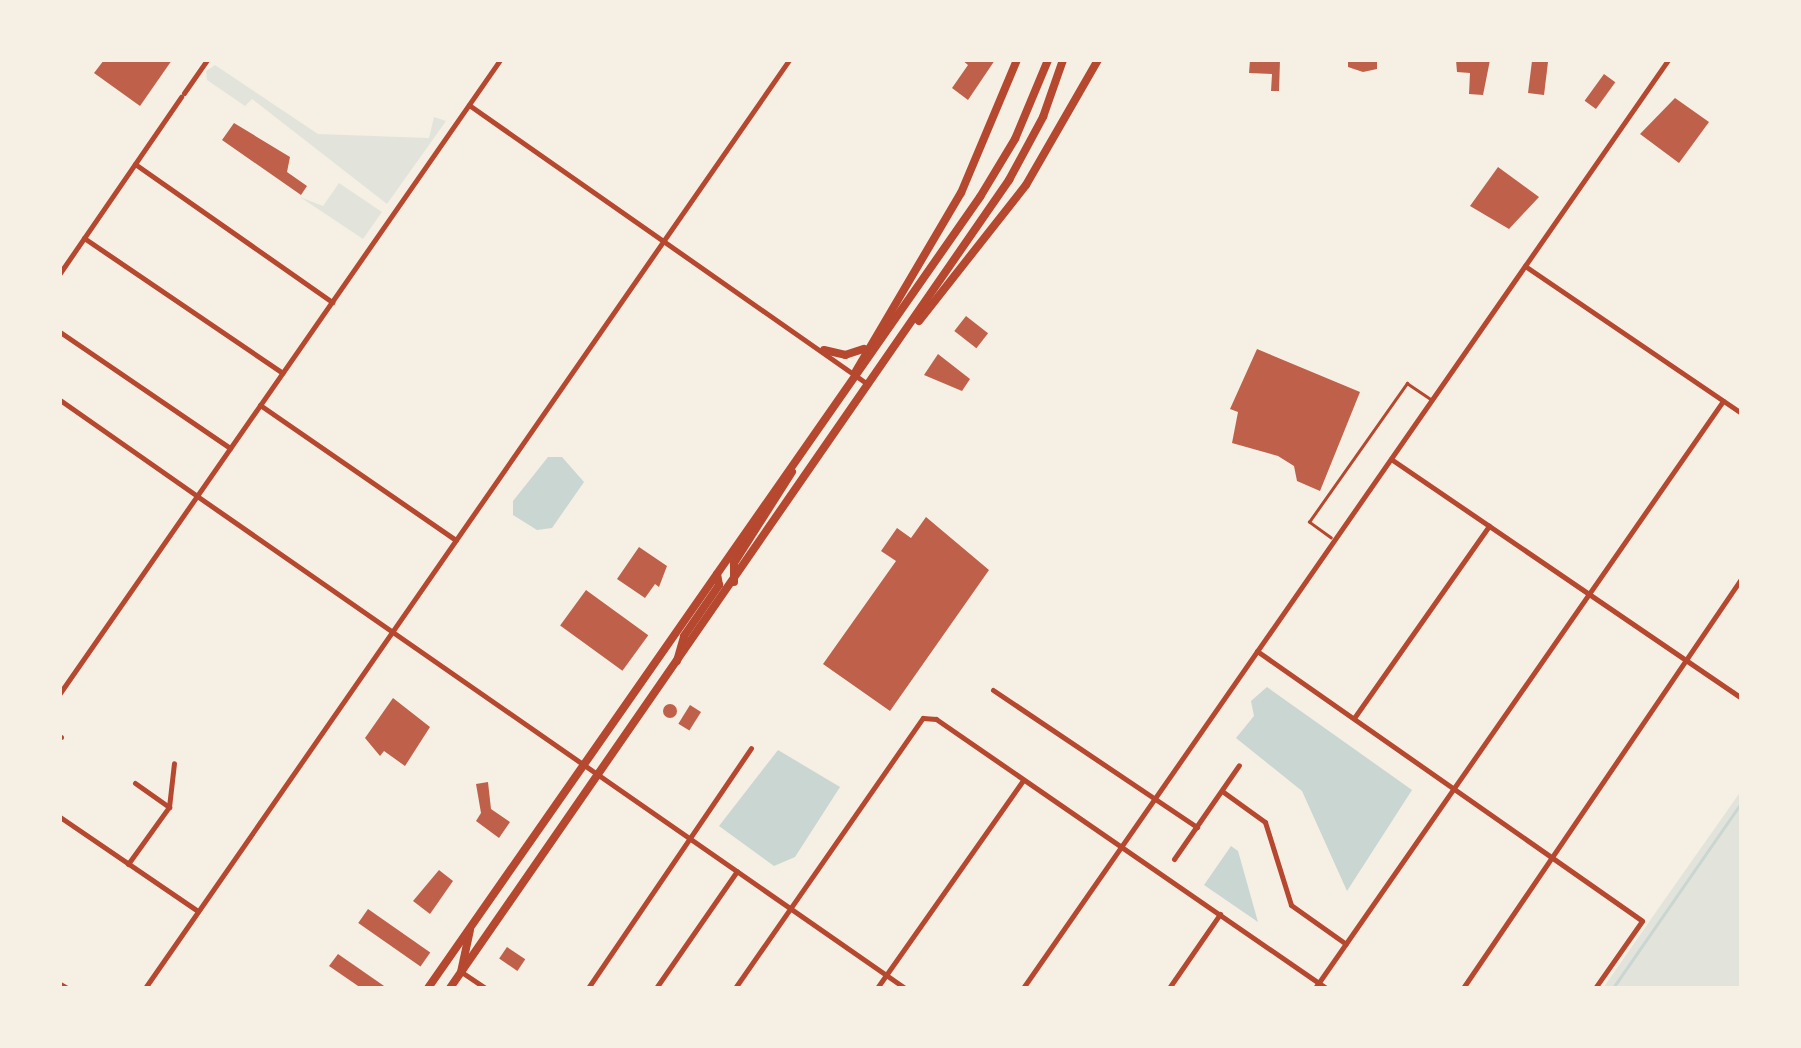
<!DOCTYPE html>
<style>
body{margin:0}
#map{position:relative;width:1801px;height:1048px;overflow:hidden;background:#f6efe4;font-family:Jost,sans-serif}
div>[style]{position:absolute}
.green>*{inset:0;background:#e2e4dc}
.water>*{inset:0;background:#c9d6d2}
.stream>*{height:2.5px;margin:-1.25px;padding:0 1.25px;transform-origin:1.25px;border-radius:1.25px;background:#c9d6d2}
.building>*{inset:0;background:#bf614a;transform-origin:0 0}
.round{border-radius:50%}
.service>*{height:2.5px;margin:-1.25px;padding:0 1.25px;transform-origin:1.25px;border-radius:1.25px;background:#b5482f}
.minor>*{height:5px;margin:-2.5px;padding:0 2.5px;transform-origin:2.5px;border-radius:2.5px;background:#b5482f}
.tertiary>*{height:5px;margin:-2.5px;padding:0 2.5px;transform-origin:2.5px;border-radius:2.5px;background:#b5482f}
.primary>*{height:8px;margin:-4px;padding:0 4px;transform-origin:4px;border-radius:4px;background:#b5482f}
span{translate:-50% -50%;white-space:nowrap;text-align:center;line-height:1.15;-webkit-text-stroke:10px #f6efe4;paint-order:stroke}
.frame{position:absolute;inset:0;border:62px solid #f6efe4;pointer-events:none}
</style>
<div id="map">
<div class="green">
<div style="clip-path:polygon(215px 65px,318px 134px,429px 138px,434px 117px,446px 121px,387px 204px,252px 99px,245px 106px,207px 80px,206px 71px)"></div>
<div style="clip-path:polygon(339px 183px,382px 212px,363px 239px,300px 197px,323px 206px)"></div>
<div style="clip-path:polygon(1741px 791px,1741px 988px,1603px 988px,1665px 899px)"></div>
</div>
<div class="water">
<div style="clip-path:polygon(548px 457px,562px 457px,584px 482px,552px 528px,537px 530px,513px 515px,513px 501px)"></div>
<div style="clip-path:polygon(1267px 687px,1412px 790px,1347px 891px,1302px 791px,1236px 738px,1254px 716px,1251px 701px)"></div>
<div style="clip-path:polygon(778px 750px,840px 787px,795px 857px,774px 866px,719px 826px)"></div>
<div style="clip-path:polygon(1231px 846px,1238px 851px,1258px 922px,1204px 885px)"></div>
</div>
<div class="stream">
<div style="left:1613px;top:988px;width:225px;rotate:-55.3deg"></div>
</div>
<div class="building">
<div style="clip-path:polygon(104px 60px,172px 60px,140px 106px,94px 73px)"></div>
<div style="clip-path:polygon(962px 60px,995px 60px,968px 100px,952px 88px,968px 65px)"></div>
<div style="clip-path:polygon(1250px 60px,1280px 60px,1279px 91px,1271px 91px,1272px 74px,1249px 73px)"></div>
<div style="clip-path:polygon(1348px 60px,1377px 60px,1377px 69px,1363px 72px,1348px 67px)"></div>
<div style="clip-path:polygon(1456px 60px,1490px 60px,1483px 95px,1469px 94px,1470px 73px,1457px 72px)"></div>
<div style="clip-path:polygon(1542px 60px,1548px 62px,1544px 95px,1528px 93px,1532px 61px)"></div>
<div style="left:1604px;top:74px;width:14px;height:33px;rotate:36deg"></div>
<div style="clip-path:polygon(1675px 98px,1709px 122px,1679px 163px,1640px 134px)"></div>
<div style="clip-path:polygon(234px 123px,290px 157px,287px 172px,307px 186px,301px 195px,222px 140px)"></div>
<div style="clip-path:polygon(1498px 167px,1539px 197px,1509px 229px,1470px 206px)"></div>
<div style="left:966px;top:316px;width:28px;height:19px;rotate:38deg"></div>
<div style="clip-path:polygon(1257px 349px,1360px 392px,1320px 491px,1297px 481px,1294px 466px,1278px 456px,1232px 443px,1238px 412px,1230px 409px)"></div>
<div style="clip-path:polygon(938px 354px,970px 379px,962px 391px,924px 375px)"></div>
<div style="clip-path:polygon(926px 517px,989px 570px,890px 711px,823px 664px,896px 561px,881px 551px,897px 528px,911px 538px)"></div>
<div style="clip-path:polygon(639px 547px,667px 566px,659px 587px,655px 584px,645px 598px,617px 579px)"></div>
<div style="left:586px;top:590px;width:77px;height:44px;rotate:36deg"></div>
<div style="clip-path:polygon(393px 698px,430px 727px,405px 766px,384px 751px,380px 756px,365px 738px)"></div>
<div class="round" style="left:663px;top:704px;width:14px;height:14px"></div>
<div style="left:690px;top:705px;width:13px;height:22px;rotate:32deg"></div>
<div style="clip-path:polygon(488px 782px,491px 809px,510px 822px,499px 838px,476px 821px,481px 813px,476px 784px)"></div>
<div style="clip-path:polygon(439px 870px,453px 881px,430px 914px,413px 901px)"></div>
<div style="left:368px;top:909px;width:76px;height:17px;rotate:35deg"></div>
<div style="left:507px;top:947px;width:22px;height:14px;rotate:34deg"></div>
<div style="clip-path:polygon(338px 954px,387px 988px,361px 988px,329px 966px)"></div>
</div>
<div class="service">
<div style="left:1331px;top:538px;width:27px;rotate:-144deg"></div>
<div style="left:1309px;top:522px;width:170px;rotate:-54.8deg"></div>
<div style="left:1407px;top:383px;width:29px;rotate:34deg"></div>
</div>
<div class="minor">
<div style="left:184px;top:93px;width:40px;rotate:-55.1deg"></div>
<div style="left:469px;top:105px;width:486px;rotate:35deg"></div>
<div style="left:135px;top:164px;width:241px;rotate:35deg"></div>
<div style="left:84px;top:238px;width:240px;rotate:34.2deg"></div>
<div style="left:1525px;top:266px;width:261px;rotate:34.2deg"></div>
<div style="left:60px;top:273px;width:214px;rotate:-55.5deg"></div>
<div style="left:60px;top:332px;width:206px;rotate:34.3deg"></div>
<div style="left:60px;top:400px;width:167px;rotate:35deg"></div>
<div style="left:260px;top:405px;width:238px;rotate:34.6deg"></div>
<div style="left:1391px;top:459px;width:424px;rotate:34.3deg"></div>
<div style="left:1257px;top:651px;width:470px;rotate:35deg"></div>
<div style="left:1642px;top:921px;width:82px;rotate:125deg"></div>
<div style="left:993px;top:690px;width:246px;rotate:33.9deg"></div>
<div style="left:1354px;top:718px;width:235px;rotate:-54.9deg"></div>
<div style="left:60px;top:737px;width:1px"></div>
<div style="left:135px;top:783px;width:42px;rotate:35.2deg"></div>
<div style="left:1222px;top:791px;width:53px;rotate:35.8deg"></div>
<div style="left:1265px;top:822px;width:87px;rotate:72.6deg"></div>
<div style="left:1291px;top:905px;width:67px;rotate:35.3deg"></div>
<div style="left:60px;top:817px;width:167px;rotate:34.3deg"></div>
<div style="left:1174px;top:859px;width:114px;rotate:-55.3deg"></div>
<div style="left:128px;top:864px;width:70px;rotate:-54.3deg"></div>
<div style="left:169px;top:807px;width:44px;rotate:-83.5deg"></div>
<div style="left:463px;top:973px;width:27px;rotate:34deg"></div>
<div style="left:60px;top:984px;width:8px;rotate:30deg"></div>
<div style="left:145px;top:988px;width:1130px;rotate:-55.24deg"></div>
<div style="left:588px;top:988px;width:290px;rotate:-55.8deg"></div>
<div style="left:656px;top:988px;width:142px;rotate:-55.3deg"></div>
<div style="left:735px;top:988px;width:329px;rotate:-55.2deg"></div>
<div style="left:923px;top:718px;width:13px;rotate:4deg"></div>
<div style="left:936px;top:719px;width:474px;rotate:34.6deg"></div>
<div style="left:877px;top:988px;width:254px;rotate:-54.9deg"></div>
<div style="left:1169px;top:988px;width:90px;rotate:-55.4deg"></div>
<div style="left:1315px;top:988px;width:715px;rotate:-55.2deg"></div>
<div style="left:1463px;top:988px;width:495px;rotate:-55.8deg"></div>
</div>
<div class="tertiary">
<div style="left:197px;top:496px;width:862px;rotate:34.8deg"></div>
<div style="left:60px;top:693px;width:771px;rotate:-55.2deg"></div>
<div style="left:1023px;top:988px;width:1130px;rotate:-55.2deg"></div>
</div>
<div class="primary">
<div style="left:919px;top:321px;width:173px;rotate:-51.8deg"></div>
<div style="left:1026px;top:185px;width:144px;rotate:-60.1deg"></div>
<div style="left:824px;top:350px;width:22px;rotate:13deg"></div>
<div style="left:845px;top:355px;width:20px;rotate:-18deg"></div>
<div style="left:856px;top:371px;width:207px;rotate:-59.5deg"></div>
<div style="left:961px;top:193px;width:144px;rotate:-67.2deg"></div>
<div style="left:734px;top:582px;width:19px;rotate:-90deg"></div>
<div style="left:734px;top:563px;width:108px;rotate:-57.5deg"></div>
<div style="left:677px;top:661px;width:26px;rotate:-74deg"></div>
<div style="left:684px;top:636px;width:62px;rotate:-55.5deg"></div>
<div style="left:719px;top:585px;width:11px;rotate:-100deg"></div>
<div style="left:461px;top:972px;width:43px;rotate:-77.9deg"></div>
<div style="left:428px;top:988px;width:965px;rotate:-55.09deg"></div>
<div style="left:980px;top:197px;width:68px;rotate:-58.9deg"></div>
<div style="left:1015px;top:139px;width:86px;rotate:-67.3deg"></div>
<div style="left:450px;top:988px;width:983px;rotate:-55.32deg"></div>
<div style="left:1009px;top:180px;width:72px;rotate:-61.6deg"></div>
<div style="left:1043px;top:117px;width:60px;rotate:-70.7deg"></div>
</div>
<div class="frame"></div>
</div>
